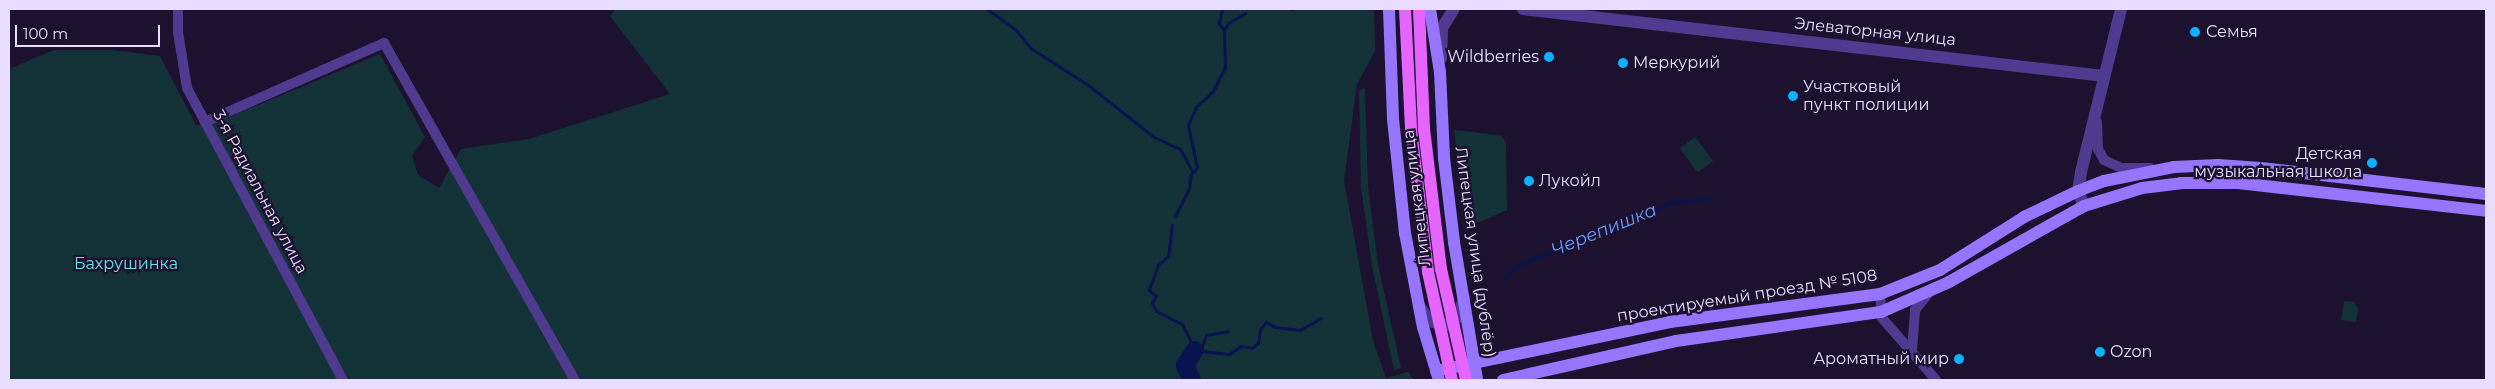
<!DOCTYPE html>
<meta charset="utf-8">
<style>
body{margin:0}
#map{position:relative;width:2495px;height:389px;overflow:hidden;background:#1c112e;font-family:Montserrat,sans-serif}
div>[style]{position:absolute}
.green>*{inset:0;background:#133238;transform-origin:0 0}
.stream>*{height:3px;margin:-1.5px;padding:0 1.5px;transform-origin:1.5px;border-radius:1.5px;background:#09134f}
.river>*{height:18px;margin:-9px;padding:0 9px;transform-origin:9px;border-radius:9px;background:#09134f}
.minor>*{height:10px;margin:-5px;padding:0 5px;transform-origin:5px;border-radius:5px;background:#4f3a8f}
.tertiary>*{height:12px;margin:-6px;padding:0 6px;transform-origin:6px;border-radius:6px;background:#4f3a8f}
.secondary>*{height:12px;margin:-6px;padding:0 6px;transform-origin:6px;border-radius:6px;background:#9675ff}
.primary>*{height:12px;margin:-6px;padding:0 6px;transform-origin:6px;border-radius:6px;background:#e665ff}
.primary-bridge>*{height:12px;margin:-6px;padding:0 6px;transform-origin:6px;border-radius:6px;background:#e665ff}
.dots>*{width:14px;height:14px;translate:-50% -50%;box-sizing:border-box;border:2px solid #1c112e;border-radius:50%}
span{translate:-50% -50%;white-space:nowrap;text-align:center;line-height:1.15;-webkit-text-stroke:4.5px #1c112e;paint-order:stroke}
.street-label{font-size:16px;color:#e9deff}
.poi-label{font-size:16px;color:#e9deff}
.left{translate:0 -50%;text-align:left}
.right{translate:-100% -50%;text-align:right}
.park-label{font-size:16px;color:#62e6e1}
.water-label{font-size:18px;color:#6c9bff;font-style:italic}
.frame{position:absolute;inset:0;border:10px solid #e9deff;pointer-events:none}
.scale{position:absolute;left:15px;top:25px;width:145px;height:22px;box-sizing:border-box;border:2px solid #e9deff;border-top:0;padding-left:6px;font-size:15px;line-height:18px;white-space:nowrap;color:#e9deff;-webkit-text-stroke:4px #1c112e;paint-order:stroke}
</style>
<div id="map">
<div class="green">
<div style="clip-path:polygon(615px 9px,1283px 9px,1295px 11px,1294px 9px,1374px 9px,1375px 51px,1357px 84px,1344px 181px,1373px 341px,1386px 378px,1408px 372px,1414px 380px,9px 380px,9px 69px,54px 50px,111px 50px,160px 56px,196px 125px,215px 123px,380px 54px,425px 137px,412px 156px,418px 175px,439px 188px,461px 149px,529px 139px,670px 94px,610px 16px)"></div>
<div style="clip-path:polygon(1365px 88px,1368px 186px,1378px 265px,1401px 368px,1394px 370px,1372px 266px,1361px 187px,1359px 90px)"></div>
<div style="clip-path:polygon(1454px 130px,1496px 135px,1502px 136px,1506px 144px,1507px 210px,1466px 228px)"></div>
<div style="left:1695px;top:137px;width:30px;height:19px;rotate:53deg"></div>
<div style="clip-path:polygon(2344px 301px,2354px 302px,2358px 309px,2356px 322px,2341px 320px)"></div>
</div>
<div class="stream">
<div style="left:987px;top:9px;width:34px;rotate:36deg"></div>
<div style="left:1015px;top:29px;width:26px;rotate:50deg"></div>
<div style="left:1032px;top:49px;width:67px;rotate:32.7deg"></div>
<div style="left:1088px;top:85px;width:84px;rotate:38.2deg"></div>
<div style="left:1154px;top:137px;width:29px;rotate:25deg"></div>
<div style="left:1180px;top:149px;width:25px;rotate:61deg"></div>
<div style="left:1224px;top:30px;width:8px;rotate:-60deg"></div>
<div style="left:1228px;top:23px;width:20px;rotate:-30deg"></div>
<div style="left:1175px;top:216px;width:31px;rotate:-63deg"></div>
<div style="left:1189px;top:188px;width:14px;rotate:-82deg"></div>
<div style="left:1191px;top:174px;width:8px;rotate:-45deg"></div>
<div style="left:1197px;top:168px;width:44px;rotate:-101.8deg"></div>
<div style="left:1188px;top:125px;width:20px;rotate:-66deg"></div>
<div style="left:1196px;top:107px;width:23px;rotate:-43deg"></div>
<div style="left:1213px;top:91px;width:27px;rotate:-63deg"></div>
<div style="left:1225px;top:67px;width:37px;rotate:-92deg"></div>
<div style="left:1224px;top:30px;width:9px;rotate:-126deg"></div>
<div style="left:1219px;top:23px;width:14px;rotate:-78deg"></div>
<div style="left:1172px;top:225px;width:31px;rotate:97deg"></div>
<div style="left:1168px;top:256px;width:13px;rotate:138deg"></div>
<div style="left:1158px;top:265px;width:27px;rotate:110deg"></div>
<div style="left:1149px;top:290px;width:9px;rotate:41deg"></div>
<div style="left:1156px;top:296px;width:8px;rotate:120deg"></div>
<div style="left:1152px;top:303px;width:9px;rotate:63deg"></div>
<div style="left:1156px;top:311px;width:29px;rotate:27deg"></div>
<div style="left:1182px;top:324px;width:29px;rotate:63deg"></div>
<div style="left:1195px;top:350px;width:34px;rotate:7deg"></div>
<div style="left:1229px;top:354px;width:14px;rotate:-34deg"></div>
<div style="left:1241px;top:346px;width:11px;rotate:10deg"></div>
<div style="left:1252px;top:348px;width:8px;rotate:-40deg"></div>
<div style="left:1258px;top:343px;width:14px;rotate:-82deg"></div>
<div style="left:1260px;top:329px;width:9px;rotate:-49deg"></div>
<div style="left:1266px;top:322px;width:10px;rotate:29deg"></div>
<div style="left:1275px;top:327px;width:25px;rotate:7deg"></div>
<div style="left:1300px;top:330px;width:24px;rotate:-30deg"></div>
<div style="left:1504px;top:278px;width:19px;rotate:-43deg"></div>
<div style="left:1518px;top:265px;width:165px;rotate:-22.1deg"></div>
<div style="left:1671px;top:203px;width:40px;rotate:-7.1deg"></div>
<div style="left:1200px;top:351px;width:17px;rotate:-69deg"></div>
<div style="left:1206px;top:335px;width:22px;rotate:-10deg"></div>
</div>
<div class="river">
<div style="left:1192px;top:380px;width:17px;rotate:-115deg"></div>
<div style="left:1185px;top:365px;width:18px;rotate:-56deg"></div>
</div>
<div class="minor">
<div style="left:178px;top:9px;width:23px;rotate:90deg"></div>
<div style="left:178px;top:32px;width:57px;rotate:80.9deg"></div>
<div style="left:187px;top:88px;width:331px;rotate:61.9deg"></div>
<div style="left:205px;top:122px;width:196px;rotate:-23.8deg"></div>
<div style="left:384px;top:43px;width:387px;rotate:60.5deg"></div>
<div style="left:2097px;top:122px;width:27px;rotate:88deg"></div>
<div style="left:2098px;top:149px;width:13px;rotate:61deg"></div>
<div style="left:2104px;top:160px;width:19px;rotate:25deg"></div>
<div style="left:2121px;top:168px;width:29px"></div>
<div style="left:1880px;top:294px;width:24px;rotate:85deg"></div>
<div style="left:1882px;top:318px;width:82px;rotate:48.9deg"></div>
<div style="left:1912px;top:351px;width:41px;rotate:-85.8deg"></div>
<div style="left:1915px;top:310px;width:22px;rotate:-51deg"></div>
</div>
<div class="tertiary">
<div style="left:1523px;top:9px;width:585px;rotate:6.58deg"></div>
<div style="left:1441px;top:58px;width:30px;rotate:-88deg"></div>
<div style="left:1442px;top:28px;width:22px;rotate:-58deg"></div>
<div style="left:2084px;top:206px;width:16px;rotate:-112deg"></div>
<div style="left:2078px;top:191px;width:19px;rotate:-81deg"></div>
<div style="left:2081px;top:172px;width:168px;rotate:-76.2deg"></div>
<div style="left:1420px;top:307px;width:17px;rotate:57deg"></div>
<div style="left:1429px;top:321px;width:17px;rotate:13deg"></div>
<div style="left:1446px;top:325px;width:14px;rotate:-34deg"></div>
<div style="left:1458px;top:317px;width:20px;rotate:-72deg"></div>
</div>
<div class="secondary">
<div style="left:1389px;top:9px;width:110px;rotate:87.9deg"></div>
<div style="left:1393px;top:119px;width:115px;rotate:84deg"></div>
<div style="left:1405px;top:233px;width:96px;rotate:79.2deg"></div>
<div style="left:1423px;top:327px;width:55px;rotate:73.2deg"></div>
<div style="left:1430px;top:9px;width:64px;rotate:81deg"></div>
<div style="left:1440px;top:72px;width:86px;rotate:87.3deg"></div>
<div style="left:1444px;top:158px;width:85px;rotate:83.2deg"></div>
<div style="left:1454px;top:242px;width:140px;rotate:80.5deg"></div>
<div style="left:1436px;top:371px;width:239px;rotate:-11.8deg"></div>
<div style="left:1670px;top:322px;width:212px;rotate:-7.6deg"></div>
<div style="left:1880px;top:294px;width:65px;rotate:-21.8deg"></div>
<div style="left:1940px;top:270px;width:99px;rotate:-32.2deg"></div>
<div style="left:2024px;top:217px;width:60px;rotate:-25.7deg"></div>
<div style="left:2078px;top:191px;width:28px;rotate:-21deg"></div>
<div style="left:2104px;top:181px;width:71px;rotate:-11.3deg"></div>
<div style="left:2174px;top:167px;width:44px;rotate:-2.6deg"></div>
<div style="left:2218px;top:165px;width:43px;rotate:4deg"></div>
<div style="left:2261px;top:168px;width:226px;rotate:6.6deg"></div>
<div style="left:1503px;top:380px;width:177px;rotate:-12.7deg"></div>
<div style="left:1676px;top:341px;width:207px;rotate:-8.1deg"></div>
<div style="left:1881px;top:312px;width:74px;rotate:-23.8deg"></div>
<div style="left:1949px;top:282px;width:155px;rotate:-29.4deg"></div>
<div style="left:2084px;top:206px;width:61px;rotate:-17.2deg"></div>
<div style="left:2142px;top:188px;width:39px;rotate:-7deg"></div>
<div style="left:2181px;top:183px;width:57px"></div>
<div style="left:2238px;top:183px;width:250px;rotate:6.4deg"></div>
</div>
<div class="primary">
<div style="left:1405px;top:9px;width:120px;rotate:87.1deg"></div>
<div style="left:1411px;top:129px;width:144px;rotate:83.2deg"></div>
<div style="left:1419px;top:9px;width:120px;rotate:87.6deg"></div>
<div style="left:1424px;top:129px;width:141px;rotate:83.1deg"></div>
</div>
<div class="primary-bridge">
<div style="left:1441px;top:269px;width:114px;rotate:77.3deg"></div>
<div style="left:1428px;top:272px;width:111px;rotate:77.5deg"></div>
</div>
<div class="dots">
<div style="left:2195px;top:32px;background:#0ab2ff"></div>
<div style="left:1549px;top:57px;background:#0ab2ff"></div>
<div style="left:1623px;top:63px;background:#0ab2ff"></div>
<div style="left:1793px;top:96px;background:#0ab2ff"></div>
<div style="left:2372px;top:163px;background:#0ab2ff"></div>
<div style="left:1529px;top:181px;background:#0ab2ff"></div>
<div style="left:2100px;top:352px;background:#0ab2ff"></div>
<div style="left:1959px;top:359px;background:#0ab2ff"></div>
</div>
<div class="street-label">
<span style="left:1875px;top:32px;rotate:6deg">Элеваторная улица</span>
<span style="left:260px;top:192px;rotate:62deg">3-я Радиальная улица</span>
<span style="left:1417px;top:198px;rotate:-97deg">Липецкая улица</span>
<span style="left:1475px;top:252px;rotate:82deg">Липецкая улица (дублёр)</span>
<span style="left:1747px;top:296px;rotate:-9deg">проектируемый проезд № 5108</span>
</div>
<div class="poi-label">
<span class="left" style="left:2206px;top:32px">Семья</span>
<span class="right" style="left:1539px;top:57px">Wildberries</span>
<span class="left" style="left:1633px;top:63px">Меркурий</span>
<span class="left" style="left:1803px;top:96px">Участковый<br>пункт полиции</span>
<span class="right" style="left:2362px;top:163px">Детская<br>музыкальная школа</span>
<span class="left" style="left:1539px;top:181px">Лукойл</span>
<span class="left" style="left:2110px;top:352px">Ozon</span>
<span class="right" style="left:1949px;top:359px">Ароматный мир</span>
</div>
<div class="park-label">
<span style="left:126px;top:264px">Бахрушинка</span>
</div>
<div class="water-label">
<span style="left:1604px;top:230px;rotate:-22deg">Черепишка</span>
</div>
<div class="frame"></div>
<div class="scale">100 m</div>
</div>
